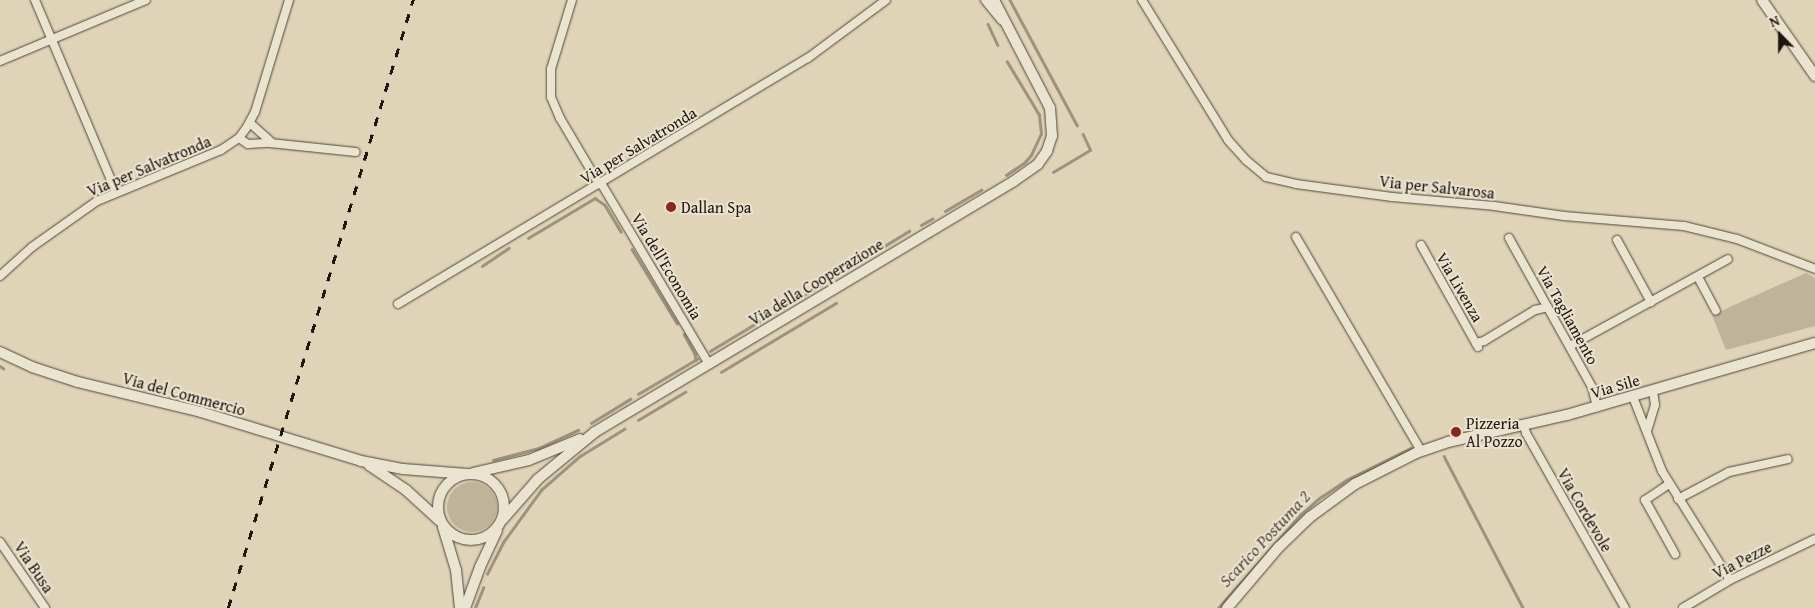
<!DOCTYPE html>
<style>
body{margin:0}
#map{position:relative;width:1815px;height:608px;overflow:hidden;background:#dfd4b7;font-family:"Gentium Book Plus",serif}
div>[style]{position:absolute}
.green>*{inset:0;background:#bfb39a}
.round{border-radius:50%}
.stream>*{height:2.5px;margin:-1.25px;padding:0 1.25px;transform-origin:1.25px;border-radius:1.25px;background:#9e937e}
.roads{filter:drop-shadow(0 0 1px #504439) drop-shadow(0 0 1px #504439)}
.minor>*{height:8px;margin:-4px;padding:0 4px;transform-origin:4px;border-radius:4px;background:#eae3d0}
.tertiary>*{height:10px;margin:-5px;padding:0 5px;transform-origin:5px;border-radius:5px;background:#eae3d0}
.tertiary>.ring{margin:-5px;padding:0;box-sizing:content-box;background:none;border:10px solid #eae3d0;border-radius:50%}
.rail>*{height:2.5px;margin-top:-1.25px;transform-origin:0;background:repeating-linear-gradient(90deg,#20140f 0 9px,transparent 0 18px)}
.dots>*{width:14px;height:14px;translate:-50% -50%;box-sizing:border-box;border:2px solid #eae3d0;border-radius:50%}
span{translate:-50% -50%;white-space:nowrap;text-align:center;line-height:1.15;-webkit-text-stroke:4px #eae3d0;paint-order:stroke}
.street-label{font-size:16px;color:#20140f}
.poi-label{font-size:16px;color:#20140f}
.left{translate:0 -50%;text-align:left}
.water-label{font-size:18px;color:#52473b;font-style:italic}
.north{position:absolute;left:1755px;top:10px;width:50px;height:50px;-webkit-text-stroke:4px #eae3d0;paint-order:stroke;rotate:338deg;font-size:14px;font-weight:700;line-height:20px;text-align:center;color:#20140f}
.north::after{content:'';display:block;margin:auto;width:18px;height:22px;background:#20140f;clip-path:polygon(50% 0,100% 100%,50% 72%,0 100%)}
</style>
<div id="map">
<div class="green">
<div style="clip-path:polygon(1806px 273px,1815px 278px,1815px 326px,1726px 350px,1712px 315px)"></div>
<div class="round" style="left:447px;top:482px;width:50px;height:50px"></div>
</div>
<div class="stream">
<div style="left:1010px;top:0;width:142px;rotate:61.8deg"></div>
<div style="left:988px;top:24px;width:23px;rotate:65deg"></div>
<div style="left:1053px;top:172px;width:43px;rotate:-30.7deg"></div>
<div style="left:1090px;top:150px;width:17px;rotate:-115deg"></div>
<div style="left:1006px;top:175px;width:22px;rotate:-34deg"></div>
<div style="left:1024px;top:163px;width:11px;rotate:-49deg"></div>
<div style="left:1031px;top:155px;width:23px;rotate:-65deg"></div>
<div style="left:1041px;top:134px;width:19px;rotate:-96deg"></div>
<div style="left:1039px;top:115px;width:62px;rotate:-121.1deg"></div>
<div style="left:945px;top:211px;width:42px;rotate:-30.3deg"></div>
<div style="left:921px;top:225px;width:13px;rotate:-29deg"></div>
<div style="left:528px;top:238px;width:78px;rotate:-30.8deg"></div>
<div style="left:595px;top:198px;width:12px;rotate:35deg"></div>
<div style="left:605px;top:205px;width:31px;rotate:59deg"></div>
<div style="left:632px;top:249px;width:87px;rotate:58.7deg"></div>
<div style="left:863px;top:259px;width:54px;rotate:-31.3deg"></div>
<div style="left:482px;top:266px;width:32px;rotate:-34deg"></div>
<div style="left:845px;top:270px;width:8px;rotate:-30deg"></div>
<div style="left:797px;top:299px;width:42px;rotate:-31.4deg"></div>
<div style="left:684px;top:334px;width:23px;rotate:61deg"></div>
<div style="left:695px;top:354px;width:6px;rotate:81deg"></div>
<div style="left:710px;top:351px;width:58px;rotate:-31deg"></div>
<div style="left:0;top:366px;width:4px;rotate:34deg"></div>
<div style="left:721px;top:372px;width:134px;rotate:-31deg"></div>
<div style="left:638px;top:394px;width:69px;rotate:-30.7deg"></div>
<div style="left:638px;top:420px;width:55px;rotate:-30.8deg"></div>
<div style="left:591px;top:423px;width:46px;rotate:-31.6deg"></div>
<div style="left:1444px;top:456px;width:171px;rotate:62.5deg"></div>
<div style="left:493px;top:460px;width:48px;rotate:-14.6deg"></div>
<div style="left:539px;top:448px;width:43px;rotate:-24.8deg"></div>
<div style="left:487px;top:574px;width:37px;rotate:-63deg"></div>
<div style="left:504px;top:541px;width:63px;rotate:-54deg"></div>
<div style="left:541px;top:490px;width:52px;rotate:-41.1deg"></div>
<div style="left:580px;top:456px;width:52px;rotate:-31.5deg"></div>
<div style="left:475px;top:608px;width:22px;rotate:-68deg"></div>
<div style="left:1218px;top:608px;width:124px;rotate:-48.6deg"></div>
<div style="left:1300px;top:515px;width:28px;rotate:-41deg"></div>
<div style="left:1321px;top:497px;width:30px;rotate:-34deg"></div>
<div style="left:1346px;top:480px;width:72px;rotate:-26.2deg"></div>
</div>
<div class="roads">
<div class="minor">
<div style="left:35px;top:0;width:208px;rotate:67.1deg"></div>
<div style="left:572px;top:0;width:72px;rotate:106.9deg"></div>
<div style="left:551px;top:69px;width:28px;rotate:90deg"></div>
<div style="left:551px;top:97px;width:23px;rotate:67deg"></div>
<div style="left:560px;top:118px;width:77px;rotate:59.4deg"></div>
<div style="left:985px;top:0;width:26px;rotate:51deg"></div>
<div style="left:1142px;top:0;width:164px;rotate:58.4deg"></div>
<div style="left:1228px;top:140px;width:27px;rotate:48deg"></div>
<div style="left:1246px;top:160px;width:26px;rotate:40deg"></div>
<div style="left:1266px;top:177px;width:31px;rotate:13deg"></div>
<div style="left:1296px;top:184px;width:97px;rotate:7.7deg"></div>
<div style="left:1392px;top:197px;width:102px;rotate:5deg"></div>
<div style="left:1494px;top:206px;width:71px;rotate:8.1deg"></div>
<div style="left:1564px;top:216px;width:120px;rotate:4.8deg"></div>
<div style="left:1684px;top:226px;width:55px;rotate:13.8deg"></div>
<div style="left:1737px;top:239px;width:84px;rotate:21deg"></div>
<div style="left:0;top:61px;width:158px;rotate:-22.7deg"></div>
<div style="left:250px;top:123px;width:30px;rotate:42deg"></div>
<div style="left:239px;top:138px;width:11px;rotate:34deg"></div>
<div style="left:248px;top:144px;width:22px;rotate:-3deg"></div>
<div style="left:270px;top:143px;width:86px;rotate:6deg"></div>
<div style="left:601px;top:183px;width:211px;rotate:59.2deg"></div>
<div style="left:1296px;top:237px;width:248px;rotate:59.7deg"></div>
<div style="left:1509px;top:238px;width:171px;rotate:60.9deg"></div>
<div style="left:1592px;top:387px;width:21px;rotate:76deg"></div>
<div style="left:1617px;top:240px;width:71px;rotate:61.3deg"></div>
<div style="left:1421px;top:245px;width:117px;rotate:60.8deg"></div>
<div style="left:0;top:276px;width:43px;rotate:-42.2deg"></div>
<div style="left:32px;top:247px;width:80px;rotate:-35.3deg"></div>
<div style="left:97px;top:201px;width:134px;rotate:-22.4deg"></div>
<div style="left:221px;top:150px;width:22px;rotate:-34deg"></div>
<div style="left:239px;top:138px;width:14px;rotate:-54deg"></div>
<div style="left:247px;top:127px;width:17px;rotate:-62deg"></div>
<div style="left:255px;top:112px;width:117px;rotate:-73.1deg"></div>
<div style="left:1698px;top:277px;width:38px;rotate:62deg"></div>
<div style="left:398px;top:304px;width:478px;rotate:-31deg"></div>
<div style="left:808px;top:58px;width:97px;rotate:-36.6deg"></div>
<div style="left:1476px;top:343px;width:8px;rotate:-14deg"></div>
<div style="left:1484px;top:341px;width:60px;rotate:-31.3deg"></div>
<div style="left:1535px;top:310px;width:13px;rotate:-13deg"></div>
<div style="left:1570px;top:346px;width:180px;rotate:-28.8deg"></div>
<div style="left:1633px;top:397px;width:79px;rotate:68.6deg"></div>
<div style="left:1662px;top:471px;width:128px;rotate:58deg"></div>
<div style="left:1524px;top:426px;width:7px;rotate:74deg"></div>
<div style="left:1526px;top:433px;width:201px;rotate:60.5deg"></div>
<div style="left:1647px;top:431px;width:27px;rotate:-73deg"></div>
<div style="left:1655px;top:405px;width:14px;rotate:-98deg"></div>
<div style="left:1669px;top:484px;width:29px;rotate:146deg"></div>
<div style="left:1645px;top:500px;width:62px;rotate:60.9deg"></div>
<div style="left:1678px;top:499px;width:58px;rotate:-27.9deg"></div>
<div style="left:1729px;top:472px;width:60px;rotate:-12.4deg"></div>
<div style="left:0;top:542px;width:80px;rotate:55.7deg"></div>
<div style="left:1683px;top:608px;width:55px;rotate:-30.8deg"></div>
<div style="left:1730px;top:580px;width:94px;rotate:-25.8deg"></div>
</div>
<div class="tertiary">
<div style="left:1762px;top:0;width:93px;rotate:55.1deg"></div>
<div style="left:0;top:352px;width:35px;rotate:25deg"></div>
<div style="left:32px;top:367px;width:48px;rotate:18.1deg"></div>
<div style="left:78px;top:382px;width:127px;rotate:13.7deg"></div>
<div style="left:201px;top:412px;width:167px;rotate:17deg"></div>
<div style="left:361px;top:461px;width:43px;rotate:10.8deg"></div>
<div style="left:403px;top:469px;width:64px;rotate:4.5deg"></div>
<div style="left:369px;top:465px;width:45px;rotate:34deg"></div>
<div style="left:406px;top:490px;width:46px;rotate:42.4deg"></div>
<div style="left:473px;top:473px;width:57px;rotate:-13.1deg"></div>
<div style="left:529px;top:460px;width:55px;rotate:-22.4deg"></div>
<div class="ring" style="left:438px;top:474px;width:56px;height:56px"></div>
<div style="left:503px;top:519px;width:53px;rotate:-48.8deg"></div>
<div style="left:538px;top:479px;width:74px;rotate:-39.5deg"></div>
<div style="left:595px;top:432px;width:488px;rotate:-30.9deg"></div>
<div style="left:1014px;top:181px;width:29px;rotate:-35deg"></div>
<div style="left:1038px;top:164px;width:16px;rotate:-55deg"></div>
<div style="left:1047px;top:151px;width:16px;rotate:-72deg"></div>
<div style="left:1052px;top:136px;width:28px;rotate:-94deg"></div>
<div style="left:1050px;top:108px;width:122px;rotate:-117.4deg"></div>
<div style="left:443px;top:527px;width:45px;rotate:73.2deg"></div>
<div style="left:456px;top:570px;width:38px;rotate:84deg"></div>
<div style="left:465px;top:608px;width:44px;rotate:-69.9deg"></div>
<div style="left:480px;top:567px;width:40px;rotate:-65deg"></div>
<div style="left:1227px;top:608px;width:80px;rotate:-49.6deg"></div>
<div style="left:1279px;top:547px;width:43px;rotate:-44.1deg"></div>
<div style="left:1310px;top:517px;width:56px;rotate:-36.3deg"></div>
<div style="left:1355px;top:484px;width:68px;rotate:-26.9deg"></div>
<div style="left:1416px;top:453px;width:34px;rotate:-19deg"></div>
<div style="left:1448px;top:442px;width:122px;rotate:-12.8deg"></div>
<div style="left:1567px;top:415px;width:258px;rotate:-16.2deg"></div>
</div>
</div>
<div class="rail">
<div style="left:228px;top:608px;width:636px;rotate:-73.08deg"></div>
</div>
<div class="dots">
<div style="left:671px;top:207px;background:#8f2418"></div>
<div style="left:1456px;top:432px;background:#8f2418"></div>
</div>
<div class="street-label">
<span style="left:638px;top:145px;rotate:-31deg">Via per Salvatronda</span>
<span style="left:149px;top:166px;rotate:-23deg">Via per Salvatronda</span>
<span style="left:1437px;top:187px;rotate:6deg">Via per Salvarosa</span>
<span style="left:667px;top:266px;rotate:59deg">Via dell'Economia</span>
<span style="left:816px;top:282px;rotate:-31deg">Via della Cooperazione</span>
<span style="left:1460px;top:287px;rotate:60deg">Via Livenza</span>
<span style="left:1568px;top:315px;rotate:61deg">Via Tagliamento</span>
<span style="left:1615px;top:386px;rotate:-16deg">Via Sile</span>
<span style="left:184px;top:394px;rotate:15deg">Via del Commercio</span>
<span style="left:1585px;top:510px;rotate:60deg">Via Cordevole</span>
<span style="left:1742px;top:560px;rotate:-27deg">Via Pezze</span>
<span style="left:34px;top:567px;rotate:56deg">Via Busa</span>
</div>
<div class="poi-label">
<span class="left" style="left:681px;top:207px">Dallan Spa</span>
<span class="left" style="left:1466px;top:432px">Pizzeria<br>Al Pozzo</span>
</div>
<div class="water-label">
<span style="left:1265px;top:539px;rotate:-47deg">Scarico Postuma 2</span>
</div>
<div class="north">N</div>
</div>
